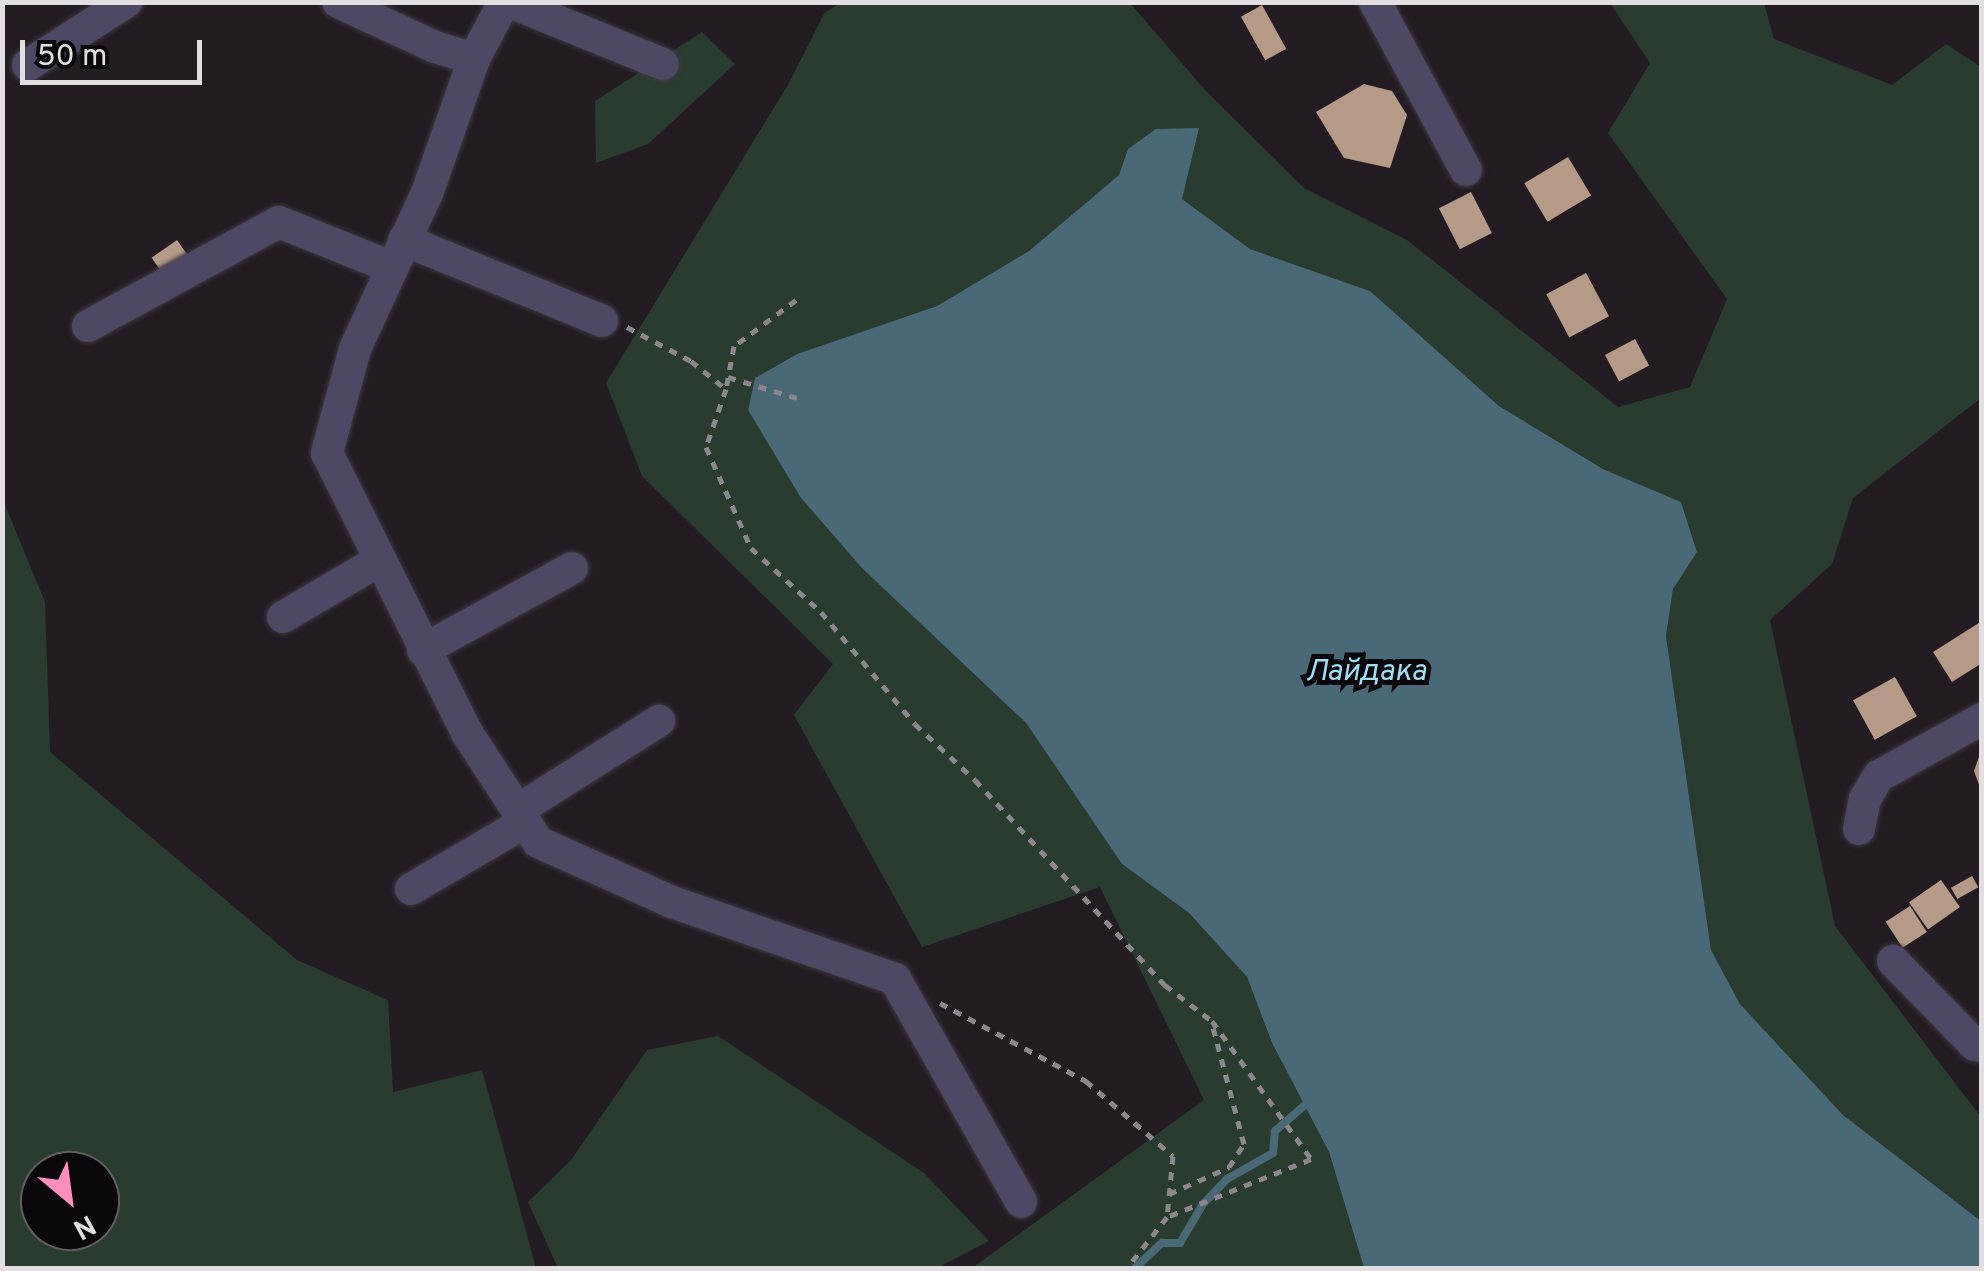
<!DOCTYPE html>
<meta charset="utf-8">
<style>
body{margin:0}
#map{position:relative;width:1984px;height:1271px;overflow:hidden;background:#231d23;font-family:Overpass,sans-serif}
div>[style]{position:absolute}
.green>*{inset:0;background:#2a3c2f}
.water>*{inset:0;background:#496976}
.stream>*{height:8px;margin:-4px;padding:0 4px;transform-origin:4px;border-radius:4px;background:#496976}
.building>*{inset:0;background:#b69a88;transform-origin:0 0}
.path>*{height:5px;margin-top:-2.5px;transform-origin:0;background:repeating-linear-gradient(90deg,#8c878c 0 8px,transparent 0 16px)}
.roads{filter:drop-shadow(0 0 2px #3e383e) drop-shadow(0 0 2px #3e383e)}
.minor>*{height:32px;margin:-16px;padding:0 16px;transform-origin:16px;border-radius:16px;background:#4d4965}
span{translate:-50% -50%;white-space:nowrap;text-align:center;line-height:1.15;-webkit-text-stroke:10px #0b080b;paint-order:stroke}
.water-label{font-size:30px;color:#9fdef7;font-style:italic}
.frame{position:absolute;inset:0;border:5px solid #e2dee2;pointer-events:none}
.north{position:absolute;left:20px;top:1151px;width:100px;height:100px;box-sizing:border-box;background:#0b080b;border:2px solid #615e61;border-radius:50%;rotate:151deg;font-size:28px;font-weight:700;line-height:40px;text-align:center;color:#e2dee2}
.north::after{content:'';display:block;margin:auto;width:35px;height:45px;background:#fd8ebe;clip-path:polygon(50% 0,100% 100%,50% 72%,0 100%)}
.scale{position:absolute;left:20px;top:40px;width:182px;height:45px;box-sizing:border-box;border:5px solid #e2dee2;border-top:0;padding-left:12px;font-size:30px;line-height:35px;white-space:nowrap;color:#e2dee2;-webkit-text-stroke:8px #0b080b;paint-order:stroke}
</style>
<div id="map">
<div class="green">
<div style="clip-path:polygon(841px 3px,1130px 3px,1204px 89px,1304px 188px,1407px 240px,1618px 407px,1690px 387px,1727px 299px,1608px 133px,1650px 63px,1610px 3px,1764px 3px,1774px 39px,1892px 85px,1946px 44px,1981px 67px,1981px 398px,1853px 498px,1832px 564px,1770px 620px,1835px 926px,1981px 1117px,1981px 1221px,1843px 1115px,1740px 1004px,1711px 950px,1666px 636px,1673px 589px,1697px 552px,1681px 502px,1603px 469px,1499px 406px,1370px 291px,1250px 249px,1182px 199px,1128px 149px,1119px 175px,1029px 251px,937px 306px,797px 354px,756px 377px,748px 410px,862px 567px,1026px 723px,1122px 864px,1189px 913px,1247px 977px,1272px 1043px,1329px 1152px,1364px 1268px,972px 1268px,1204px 1100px,1100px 887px,922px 947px,794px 715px,833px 664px,642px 476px,606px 383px,789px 83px,825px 12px)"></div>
<div style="clip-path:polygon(702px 32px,735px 64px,648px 144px,596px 163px,595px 101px)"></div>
<div style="clip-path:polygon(evenodd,3px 500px,45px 602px,50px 752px,297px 960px,388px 1000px,393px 1092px,482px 1070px,536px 1268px,3px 1268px,3px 500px,100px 1171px,100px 1231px,40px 1231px,40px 1171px,100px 1171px)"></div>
<div style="clip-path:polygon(718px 1036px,924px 1173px,989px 1241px,937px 1268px,558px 1268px,528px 1202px,571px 1160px,647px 1050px)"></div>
</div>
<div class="water">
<div style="clip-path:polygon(1199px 128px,1182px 199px,1250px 249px,1370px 291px,1499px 406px,1603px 469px,1681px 502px,1697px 552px,1673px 589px,1666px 636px,1711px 950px,1740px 1004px,1843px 1115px,1981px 1221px,1981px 1268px,1364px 1268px,1329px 1152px,1272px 1043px,1247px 977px,1189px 913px,1122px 864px,1026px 723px,862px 568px,801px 498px,748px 410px,755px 378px,797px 354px,937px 306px,1029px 251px,1119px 175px,1128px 149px,1156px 129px)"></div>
</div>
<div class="stream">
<div style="left:1135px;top:1268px;width:37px;rotate:-43deg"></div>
<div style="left:1162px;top:1243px;width:18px"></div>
<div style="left:1180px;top:1243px;width:45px;rotate:-59.5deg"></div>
<div style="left:1203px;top:1204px;width:35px;rotate:-46deg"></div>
<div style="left:1227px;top:1179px;width:53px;rotate:-29.5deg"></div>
<div style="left:1273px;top:1153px;width:22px;rotate:-85deg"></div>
<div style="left:1275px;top:1131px;width:40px;rotate:-41deg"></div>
</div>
<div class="building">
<div style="left:1262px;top:5px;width:50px;height:24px;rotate:61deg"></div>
<div style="clip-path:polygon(1364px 84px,1392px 91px,1407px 115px,1390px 168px,1344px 158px,1316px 112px)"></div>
<div style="left:1568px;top:157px;width:45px;height:51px;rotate:59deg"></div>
<div style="left:1471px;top:192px;width:46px;height:36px;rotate:63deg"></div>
<div style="left:177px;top:240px;width:21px;height:31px;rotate:55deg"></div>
<div style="left:1586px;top:273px;width:49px;height:45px;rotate:62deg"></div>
<div style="left:1635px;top:339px;width:30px;height:34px;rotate:62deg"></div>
<div style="clip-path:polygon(1982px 621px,1982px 663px,1952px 682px,1933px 652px)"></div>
<div style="left:1895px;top:677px;width:45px;height:48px;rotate:61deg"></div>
<div style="clip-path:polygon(1982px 748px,1982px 793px,1974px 771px)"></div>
<div style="left:1972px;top:876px;width:13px;height:24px;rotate:61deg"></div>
<div style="left:1941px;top:880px;width:33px;height:39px;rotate:55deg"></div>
<div style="left:1910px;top:906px;width:31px;height:29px;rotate:57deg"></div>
</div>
<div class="path">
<div style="left:796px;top:300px;width:77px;rotate:143.4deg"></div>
<div style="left:734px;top:346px;width:44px;rotate:100.5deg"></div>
<div style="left:726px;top:389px;width:61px;rotate:109deg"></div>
<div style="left:706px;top:447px;width:111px;rotate:66deg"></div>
<div style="left:751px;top:548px;width:95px;rotate:42.4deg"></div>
<div style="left:821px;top:612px;width:146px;rotate:50deg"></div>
<div style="left:915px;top:724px;width:82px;rotate:43deg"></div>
<div style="left:975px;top:780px;width:280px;rotate:47.2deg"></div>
<div style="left:1165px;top:985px;width:59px;rotate:37.5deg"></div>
<div style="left:1212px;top:1021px;width:170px;rotate:54.3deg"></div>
<div style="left:1311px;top:1159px;width:155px;rotate:158.1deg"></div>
<div style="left:627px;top:327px;width:72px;rotate:28deg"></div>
<div style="left:691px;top:361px;width:45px;rotate:38.7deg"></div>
<div style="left:728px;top:377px;width:72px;rotate:16.9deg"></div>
<div style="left:940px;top:1003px;width:166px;rotate:28.1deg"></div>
<div style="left:1086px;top:1081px;width:115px;rotate:40.8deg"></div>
<div style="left:1173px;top:1156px;width:61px;rotate:95.6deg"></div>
<div style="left:1167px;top:1217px;width:65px;rotate:128.1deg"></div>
<div style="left:1169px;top:1194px;width:66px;rotate:-24.2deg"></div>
<div style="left:1229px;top:1167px;width:27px;rotate:-57deg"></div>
<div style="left:1244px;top:1144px;width:124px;rotate:-104.9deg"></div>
</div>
<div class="roads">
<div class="minor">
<div style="left:338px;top:2px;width:107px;rotate:24.9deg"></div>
<div style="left:435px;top:47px;width:41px;rotate:17.1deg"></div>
<div style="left:504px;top:2px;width:64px;rotate:117.8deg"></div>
<div style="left:474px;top:59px;width:142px;rotate:109.3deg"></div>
<div style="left:427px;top:193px;width:172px;rotate:114.8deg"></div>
<div style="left:355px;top:349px;width:108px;rotate:105.1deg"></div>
<div style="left:327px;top:453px;width:313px;rotate:63.4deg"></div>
<div style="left:467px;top:733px;width:130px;rotate:56.9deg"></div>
<div style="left:538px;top:842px;width:147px;rotate:24.1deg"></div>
<div style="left:672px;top:902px;width:236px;rotate:19deg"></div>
<div style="left:895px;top:979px;width:256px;rotate:60.5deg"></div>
<div style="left:510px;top:2px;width:165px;rotate:22.1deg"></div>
<div style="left:1375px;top:2px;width:191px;rotate:61.6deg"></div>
<div style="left:28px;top:65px;width:117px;rotate:-32.7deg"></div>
<div style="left:404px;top:240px;width:214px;rotate:22.2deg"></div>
<div style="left:88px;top:326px;width:217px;rotate:-28.6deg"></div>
<div style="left:279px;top:222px;width:121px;rotate:21.9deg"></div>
<div style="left:283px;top:617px;width:113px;rotate:-30.4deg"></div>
<div style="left:423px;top:650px;width:170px;rotate:-28.8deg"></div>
<div style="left:518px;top:810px;width:167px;rotate:-32.3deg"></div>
<div style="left:1859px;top:829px;width:31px;rotate:-79deg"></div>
<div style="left:1865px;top:799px;width:27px;rotate:-59deg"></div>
<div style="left:1879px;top:776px;width:118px;rotate:-29deg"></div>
<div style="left:411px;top:889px;width:132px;rotate:-30.4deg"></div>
<div style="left:1893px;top:961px;width:117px;rotate:45.7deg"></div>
<div style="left:1975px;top:1045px;width:7px;rotate:8deg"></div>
</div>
</div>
<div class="water-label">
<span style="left:1366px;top:673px">Лайдака</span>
</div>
<div class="frame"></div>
<div class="north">N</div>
<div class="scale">50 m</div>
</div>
